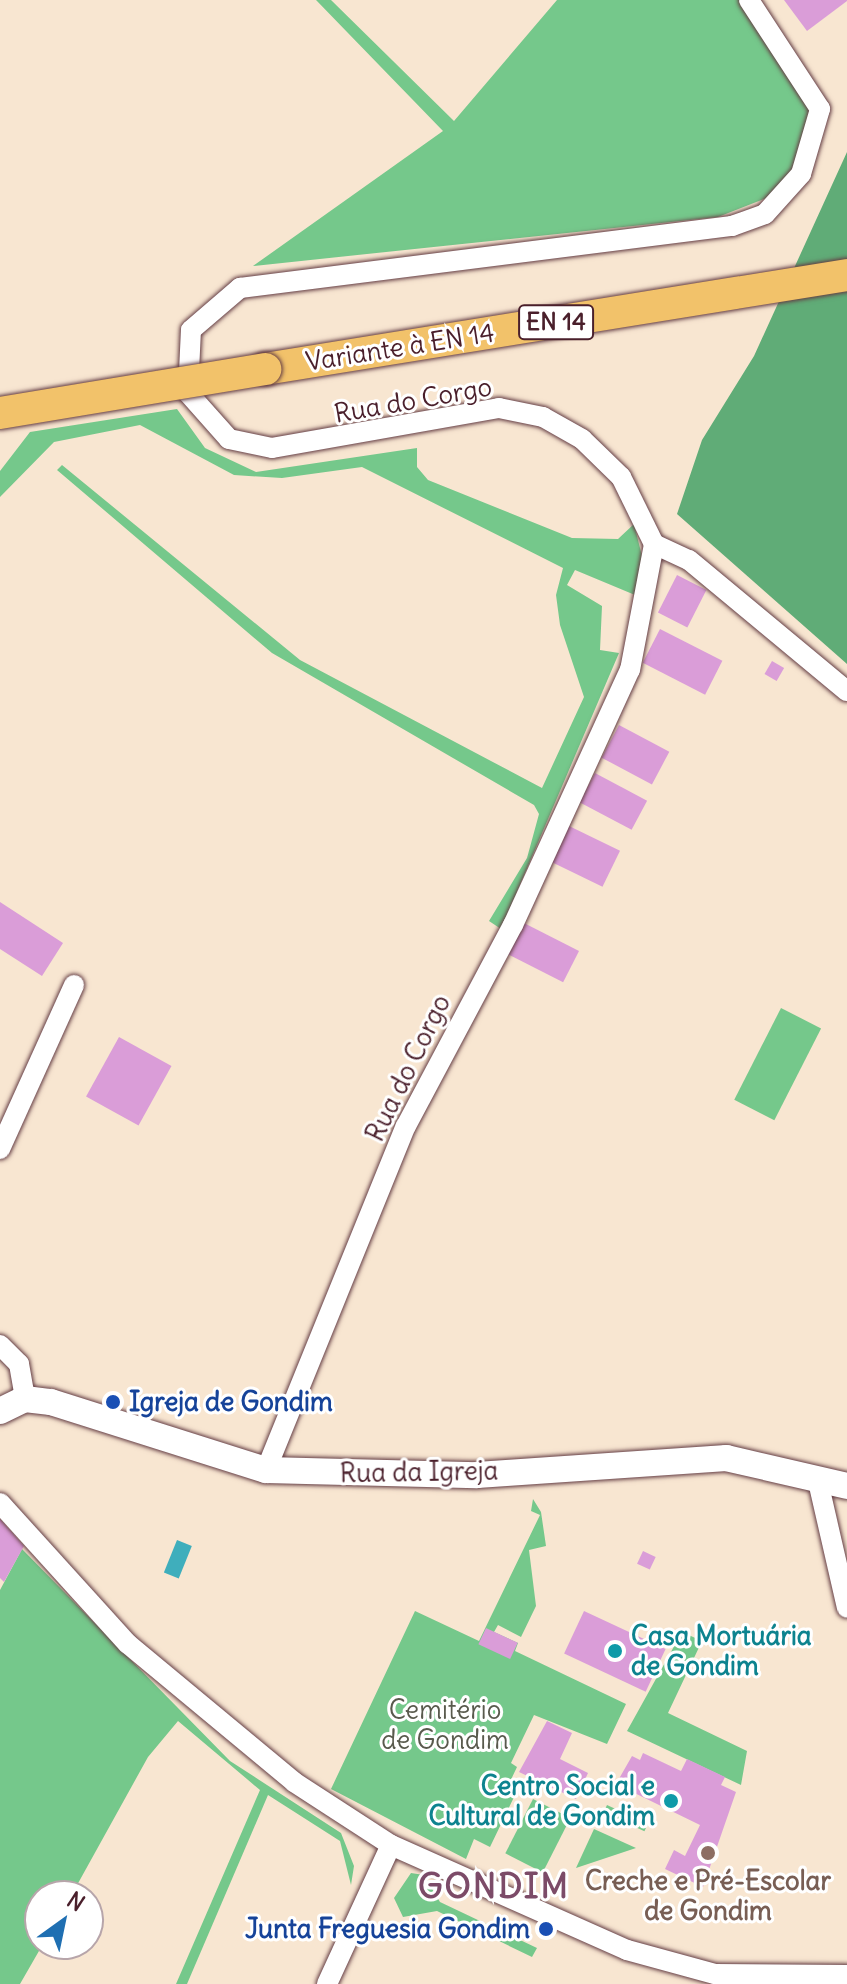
<!DOCTYPE html>
<meta charset="utf-8">
<style>
body{margin:0}
#map{position:relative;width:847px;height:1984px;overflow:hidden;background:#f8e6d1;font-family:Delius,sans-serif}
div>[style]{position:absolute}
.green>*{inset:0;background:#75c88b;transform-origin:0 0}
.forest>*{inset:0;background:#60ac77}
.water>*{inset:0;background:#3faebc;transform-origin:0 0}
.building>*{inset:0;background:#da9dd8;transform-origin:0 0}
.roads{filter:drop-shadow(0 0 2px #643d44) drop-shadow(0 0 2px #643d44)}
.minor>*{height:20px;margin:-10px;padding:0 10px;transform-origin:10px;border-radius:10px;background:#fff}
.tertiary>*{height:26px;margin:-13px;padding:0 13px;transform-origin:13px;border-radius:13px;background:#fff}
.primary>*{height:32px;margin:-16px;padding:0 16px;transform-origin:16px;border-radius:16px;background:#f2c26a}
.bridges{filter:drop-shadow(0 0 2px #643d44) drop-shadow(0 0 2px #643d44)}
.primary-bridge>*{height:32px;margin:-16px;padding:0 16px;transform-origin:16px;border-radius:16px;background:#f2c26a}
.dots>*{width:22px;height:22px;translate:-50% -50%;box-sizing:border-box;border:4px solid #fff;border-radius:50%}
span{translate:-50% -50%;white-space:nowrap;text-align:center;line-height:1.15;-webkit-text-stroke:6px #fff;paint-order:stroke}
.shield-label span{padding:2px 6px;background:#fff;border:2px solid;border-radius:6px;-webkit-text-stroke-width:0}
.shield-label{font-size:24px;color:#4a1f2b;font-weight:700}
.street-label{font-size:26px;color:#4a1f2b}
.transit-label{font-size:26px;color:#164399;font-weight:700}
.left{translate:0 -50%;text-align:left}
.right{translate:-100% -50%;text-align:right}
.culture-label{font-size:26px;color:#0d838f;font-weight:700}
.park-label{font-size:26px;color:#595a4d}
.education-label{font-size:26px;color:#785e54;font-weight:700}
.district-label{font-size:34px;color:#7c4b68;font-weight:700;letter-spacing:2px}
.north{position:absolute;left:24px;top:1880px;width:80px;height:80px;box-sizing:border-box;background:#fff;border:2px solid #b7a5aa;border-radius:50%;rotate:33deg;font-size:22px;font-weight:700;line-height:32px;text-align:center;color:#4a1f2b}
.north::after{content:'';display:block;margin:auto;width:28px;height:36px;background:#1f6fb2;clip-path:polygon(50% 0,100% 100%,50% 72%,0 100%)}
</style>
<div id="map">
<div class="green">
<div style="clip-path:polygon(316px 0,331px 0,454px 121px,557px 0,742px 0,811px 108px,803px 159px,769px 197px,718px 217px,253px 266px,443px 131px)"></div>
<div style="clip-path:polygon(177px 409px,205px 448px,256px 472px,417px 448px,417px 467px,428px 480px,572px 538px,618px 539px,634px 524px,642px 556px,635px 595px,575px 570px,567px 585px,602px 606px,600px 650px,619px 653px,501px 929px,489px 921px,527px 858px,539px 814px,534px 805px,272px 653px,57px 470px,62px 465px,300px 660px,542px 788px,584px 697px,560px 625px,556px 595px,563px 568px,362px 467px,282px 478px,234px 475px,140px 425px,54px 442px,0 497px,0 471px,30px 432px)"></div>
<div style="left:781px;top:1008px;width:45px;height:103px;rotate:27deg"></div>
<div style="clip-path:polygon(533px 1499px,541px 1512px,546px 1546px,529px 1550px,536px 1606px,521px 1637px,498px 1625px,494px 1632px,518px 1643px,515px 1651px,626px 1704px,607px 1744px,534px 1715px,511px 1763px,517px 1767px,507px 1788px,516px 1793px,490px 1847px,474px 1839px,466px 1859px,331px 1789px,415px 1611px,479px 1641px,540px 1515px,531px 1511px)"></div>
<div style="clip-path:polygon(22px 1549px,230px 1761px,341px 1833px,354px 1866px,351px 1885px,340px 1841px,268px 1795px,187px 1984px,176px 1984px,260px 1790px,178px 1721px,148px 1757px,71px 1896px,40px 1896px,43px 1944px,20px 1984px,0 1984px,0 1590px)"></div>
<div style="clip-path:polygon(682px 1632px,702px 1641px,668px 1713px,747px 1751px,741px 1785px,627px 1731px)"></div>
<div style="left:533px;top:1799px;width:42px;height:61px;rotate:27deg"></div>
<div style="left:607px;top:1805px;width:45px;height:8px;rotate:25deg"></div>
<div style="clip-path:polygon(594px 1829px,636px 1848px,576px 1868px)"></div>
<div style="clip-path:polygon(411px 1873px,424px 1875px,440px 1902px,537px 1948px,532px 1957px,437px 1911px,403px 1917px,394px 1898px)"></div>
</div>
<div class="forest">
<div style="clip-path:polygon(847px 152px,847px 664px,677px 514px,702px 440px,754px 356px)"></div>
</div>
<div class="water">
<div style="left:177px;top:1540px;width:16px;height:35px;rotate:22deg"></div>
</div>
<div class="building">
<div style="clip-path:polygon(784px 0,847px 0,847px 1px,807px 31px)"></div>
<div style="left:677px;top:575px;width:33px;height:42px;rotate:27deg"></div>
<div style="left:660px;top:629px;width:70px;height:38px;rotate:27deg"></div>
<div style="left:772px;top:661px;width:14px;height:15px;rotate:30deg"></div>
<div style="left:619px;top:725px;width:57px;height:37px;rotate:28deg"></div>
<div style="left:595px;top:773px;width:59px;height:33px;rotate:28deg"></div>
<div style="left:567px;top:825px;width:59px;height:40px;rotate:26deg"></div>
<div style="clip-path:polygon(0 902px,63px 943px,42px 976px,0 949px)"></div>
<div style="left:522px;top:922px;width:64px;height:35px;rotate:27deg"></div>
<div style="left:119px;top:1037px;width:60px;height:68px;rotate:29deg"></div>
<div style="clip-path:polygon(0 1519px,24px 1546px,4px 1582px,0 1578px)"></div>
<div style="left:643px;top:1551px;width:14px;height:14px;rotate:25deg"></div>
<div style="left:584px;top:1611px;width:90px;height:47px;rotate:25deg"></div>
<div style="left:486px;top:1628px;width:35px;height:18px;rotate:25deg"></div>
<div style="clip-path:polygon(547px 1721px,572px 1733px,560px 1759px,588px 1773px,576px 1799px,519px 1772px)"></div>
<div style="clip-path:polygon(643px 1753px,681px 1771px,687px 1759px,725px 1777px,721px 1785px,736px 1792px,703px 1887px,665px 1869px,674px 1850px,685px 1856px,700px 1825px,616px 1784px,632px 1756px,640px 1760px)"></div>
</div>
<div class="roads">
<div class="minor">
<div style="left:654px;top:544px;width:38px;rotate:25deg"></div>
<div style="left:689px;top:560px;width:205px;rotate:39.7deg"></div>
<div style="left:0;top:1149px;width:180px;rotate:-65.7deg"></div>
<div style="left:0;top:1345px;width:27px;rotate:45deg"></div>
<div style="left:19px;top:1364px;width:36px;rotate:80deg"></div>
<div style="left:266px;top:1470px;width:371px;rotate:-67.9deg"></div>
<div style="left:406px;top:1126px;width:228px;rotate:-62deg"></div>
<div style="left:513px;top:925px;width:281px;rotate:-65.4deg"></div>
<div style="left:630px;top:670px;width:128px;rotate:-79.2deg"></div>
<div style="left:654px;top:544px;width:75px;rotate:-116.2deg"></div>
<div style="left:621px;top:477px;width:54px;rotate:-135.7deg"></div>
<div style="left:582px;top:439px;width:45px;rotate:-150.6deg"></div>
<div style="left:543px;top:417px;width:45px;rotate:-168.4deg"></div>
<div style="left:499px;top:408px;width:230px;rotate:170deg"></div>
<div style="left:272px;top:448px;width:44px;rotate:-168.2deg"></div>
<div style="left:229px;top:439px;width:62px;rotate:-131.7deg"></div>
<div style="left:188px;top:393px;width:63px;rotate:-87.3deg"></div>
<div style="left:191px;top:330px;width:65px;rotate:-40.6deg"></div>
<div style="left:240px;top:288px;width:496px;rotate:-7.2deg"></div>
<div style="left:732px;top:226px;width:35px;rotate:-20deg"></div>
<div style="left:765px;top:214px;width:54px;rotate:-48deg"></div>
<div style="left:801px;top:174px;width:68px;rotate:-73.7deg"></div>
<div style="left:820px;top:109px;width:130px;rotate:-123.1deg"></div>
<div style="left:817px;top:1477px;width:134px;rotate:77.1deg"></div>
<div style="left:0;top:1503px;width:190px;rotate:47.8deg"></div>
<div style="left:128px;top:1644px;width:216px;rotate:39.7deg"></div>
<div style="left:294px;top:1782px;width:116px;rotate:33deg"></div>
<div style="left:391px;top:1845px;width:258px;rotate:24deg"></div>
<div style="left:627px;top:1950px;width:91px;rotate:15.3deg"></div>
<div style="left:715px;top:1974px;width:132px;rotate:0.4deg"></div>
<div style="left:327px;top:1984px;width:153px;rotate:-65.3deg"></div>
</div>
<div class="tertiary">
<div style="left:0;top:1411px;width:28px;rotate:-26deg"></div>
<div style="left:25px;top:1399px;width:26px;rotate:7deg"></div>
<div style="left:51px;top:1402px;width:225px;rotate:17.6deg"></div>
<div style="left:266px;top:1470px;width:211px;rotate:1.4deg"></div>
<div style="left:477px;top:1475px;width:250px;rotate:-3.9deg"></div>
<div style="left:726px;top:1458px;width:124px;rotate:13deg"></div>
</div>
<div class="primary">
<div style="left:265px;top:369px;width:590px;rotate:-9.17deg"></div>
</div>
</div>
<div class="bridges">
<div class="primary-bridge">
<div style="left:0;top:413px;width:269px;rotate:-9.4deg"></div>
</div>
</div>
<div class="dots">
<div style="left:113px;top:1402px;background:#1a4fb4"></div>
<div style="left:615px;top:1651px;background:#0f9aa8"></div>
<div style="left:671px;top:1801px;background:#0f9aa8"></div>
<div style="left:708px;top:1853px;background:#8d6e63"></div>
<div style="left:546px;top:1929px;background:#1a4fb4"></div>
</div>
<div class="shield-label">
<span style="left:556px;top:322px">EN 14</span>
</div>
<div class="street-label">
<span style="left:400px;top:347px;rotate:-9deg">Variante à EN 14</span>
<span style="left:413px;top:400px;rotate:-10deg">Rua do Corgo</span>
<span style="left:408px;top:1068px;rotate:-64deg">Rua do Corgo</span>
<span style="left:419px;top:1472px;rotate:-1deg">Rua da Igreja</span>
</div>
<div class="transit-label">
<span class="left" style="left:129px;top:1402px">Igreja de Gondim</span>
<span class="right" style="left:530px;top:1929px">Junta Freguesia Gondim</span>
</div>
<div class="culture-label">
<span class="left" style="left:631px;top:1651px">Casa Mortuária<br>de Gondim</span>
<span class="right" style="left:655px;top:1801px">Centro Social e<br>Cultural de Gondim</span>
</div>
<div class="park-label">
<span style="left:445px;top:1725px">Cemitério<br>de Gondim</span>
</div>
<div class="education-label">
<span style="left:708px;top:1896px">Creche e Pré-Escolar<br>de Gondim</span>
</div>
<div class="district-label">
<span style="left:494px;top:1886px">GONDIM</span>
</div>
<div class="north">N</div>
</div>
